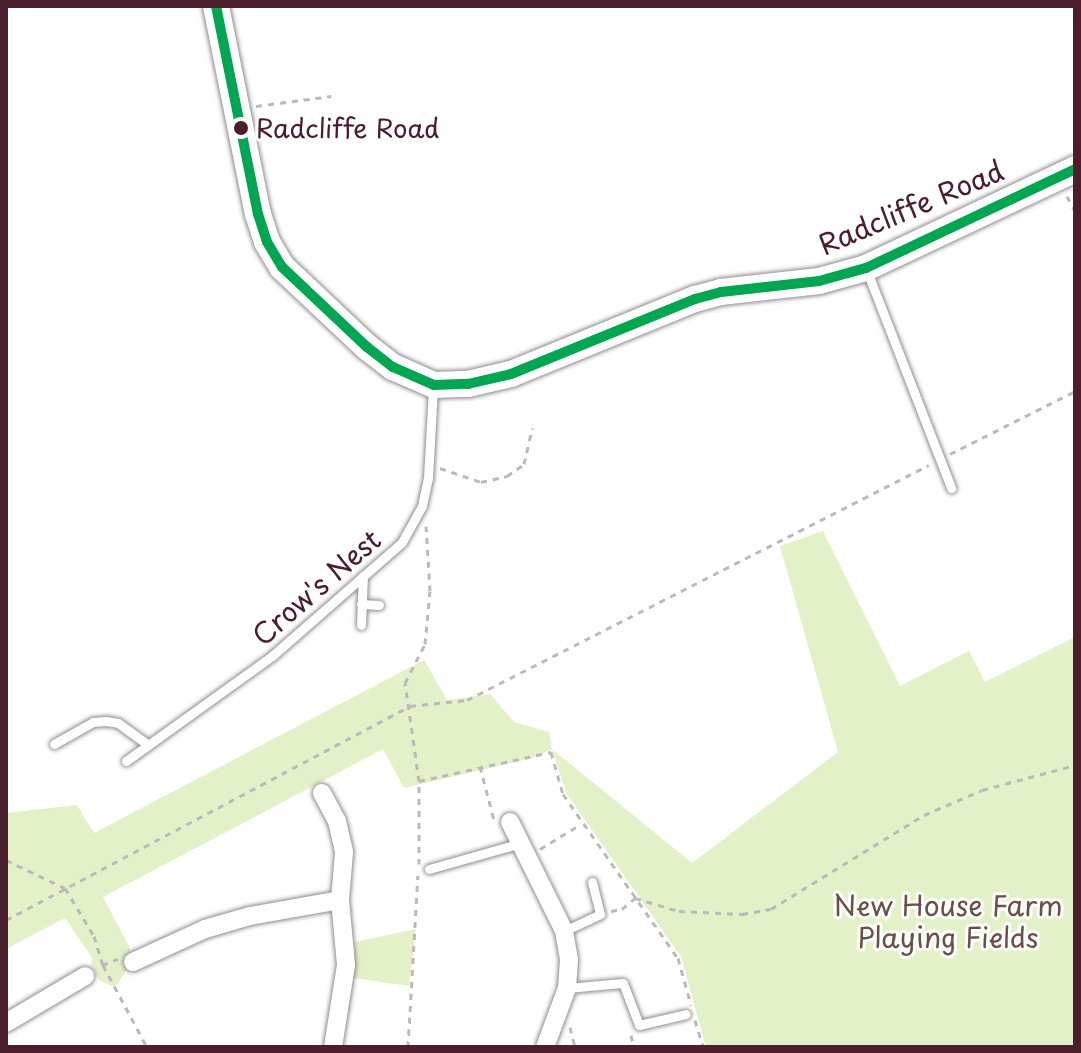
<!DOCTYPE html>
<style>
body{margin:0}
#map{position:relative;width:1081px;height:1053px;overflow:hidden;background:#fff;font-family:"Playpen Sans",sans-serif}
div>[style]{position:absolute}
.green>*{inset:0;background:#e3f1c9}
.path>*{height:3px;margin-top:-1.5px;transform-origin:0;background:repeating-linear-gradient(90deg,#bdb8b9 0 6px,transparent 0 12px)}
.roads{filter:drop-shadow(0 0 2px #948c8e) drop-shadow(0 0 2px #948c8e)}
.lane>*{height:9px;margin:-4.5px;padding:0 4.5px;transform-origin:4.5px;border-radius:4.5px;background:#fff}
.street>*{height:18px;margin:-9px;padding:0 9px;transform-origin:9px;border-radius:9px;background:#fff}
.secondary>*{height:26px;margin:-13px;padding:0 13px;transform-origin:13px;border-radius:13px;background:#fff}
.bus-1>*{height:10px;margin:-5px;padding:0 5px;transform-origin:5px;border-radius:5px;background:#00a651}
.dots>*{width:22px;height:22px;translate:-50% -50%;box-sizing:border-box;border:4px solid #fff;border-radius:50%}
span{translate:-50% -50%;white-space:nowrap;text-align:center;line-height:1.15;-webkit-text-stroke:6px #fff;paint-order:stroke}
.bus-label{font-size:26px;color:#4a1f2b}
.left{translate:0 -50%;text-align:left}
.street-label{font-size:28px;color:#4a1f2b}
.park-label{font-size:28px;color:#6a5147}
.frame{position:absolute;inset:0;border:8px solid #4a1f2b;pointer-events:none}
</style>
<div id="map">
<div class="green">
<div style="clip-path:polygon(823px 531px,900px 686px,969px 651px,985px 682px,1075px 637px,1075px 1047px,706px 1047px,681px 957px,566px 793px,552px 749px,532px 758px,404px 788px,383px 749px,103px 897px,130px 948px,130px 965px,115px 988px,99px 980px,91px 963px,93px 959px,65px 918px,6px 949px,6px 813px,77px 805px,94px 833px,424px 660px,447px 700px,490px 694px,514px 722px,549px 732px,552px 749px,692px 863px,838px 752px,780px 546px)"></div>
<div style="clip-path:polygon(416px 929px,409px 986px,353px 978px,355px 942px)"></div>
</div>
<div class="path">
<div style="left:256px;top:106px;width:76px;rotate:-7.6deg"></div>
<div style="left:1067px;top:196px;width:17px;rotate:62deg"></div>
<div style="left:950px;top:454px;width:140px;rotate:-26.7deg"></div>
<div style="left:440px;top:468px;width:43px;rotate:18.9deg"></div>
<div style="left:481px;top:482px;width:27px;rotate:-13deg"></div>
<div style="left:507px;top:476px;width:21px;rotate:-35deg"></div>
<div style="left:524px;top:464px;width:37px;rotate:-77deg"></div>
<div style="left:480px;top:766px;width:56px;rotate:75.5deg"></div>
<div style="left:419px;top:781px;width:135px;rotate:-12.4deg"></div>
<div style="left:551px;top:752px;width:44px;rotate:74.1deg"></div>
<div style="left:563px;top:794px;width:200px;rotate:55deg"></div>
<div style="left:678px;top:958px;width:49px;rotate:74.5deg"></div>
<div style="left:540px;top:849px;width:48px;rotate:-31.4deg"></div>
<div style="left:6px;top:860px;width:65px;rotate:25.4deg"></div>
<div style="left:65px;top:888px;width:56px;rotate:58.9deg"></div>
<div style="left:94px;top:936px;width:30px;rotate:73deg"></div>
<div style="left:103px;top:965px;width:93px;rotate:61.8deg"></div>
<div style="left:419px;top:864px;width:83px;rotate:-90deg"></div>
<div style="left:419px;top:781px;width:99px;rotate:-98.1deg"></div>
<div style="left:405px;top:683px;width:44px;rotate:-62.9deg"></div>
<div style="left:425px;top:644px;width:53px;rotate:-84.6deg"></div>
<div style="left:430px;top:591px;width:65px;rotate:-93.5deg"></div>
<div style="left:635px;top:898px;width:46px;rotate:16.5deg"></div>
<div style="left:679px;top:911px;width:63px;rotate:2.7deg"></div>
<div style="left:742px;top:914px;width:29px;rotate:-10deg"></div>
<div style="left:771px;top:909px;width:180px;rotate:-31.6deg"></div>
<div style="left:924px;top:815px;width:63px;rotate:-23.3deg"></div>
<div style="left:982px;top:790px;width:96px;rotate:-15deg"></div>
<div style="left:611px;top:911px;width:11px;rotate:-10deg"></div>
<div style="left:622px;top:909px;width:17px;rotate:-40deg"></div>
<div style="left:6px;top:920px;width:457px;rotate:-27.9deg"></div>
<div style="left:410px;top:706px;width:57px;rotate:-6deg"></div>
<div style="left:467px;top:700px;width:518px;rotate:-26.96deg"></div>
<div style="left:102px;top:965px;width:17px;rotate:-21deg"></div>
<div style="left:695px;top:1020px;width:28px;rotate:73deg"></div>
<div style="left:570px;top:1027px;width:21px;rotate:76deg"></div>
<div style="left:631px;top:1035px;width:12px;rotate:76deg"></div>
<div style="left:408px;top:1047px;width:172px;rotate:-86.7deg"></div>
</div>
<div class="roads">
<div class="lane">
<div style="left:867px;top:271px;width:233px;rotate:68.8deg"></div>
<div style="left:361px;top:604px;width:18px;rotate:3deg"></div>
<div style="left:361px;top:625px;width:49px;rotate:-87.7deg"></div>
<div style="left:54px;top:744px;width:45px;rotate:-29.4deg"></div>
<div style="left:93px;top:722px;width:13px;rotate:-4deg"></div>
<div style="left:106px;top:721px;width:12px;rotate:9deg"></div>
<div style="left:118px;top:723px;width:37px;rotate:36deg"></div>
<div style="left:126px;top:761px;width:180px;rotate:-35.7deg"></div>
<div style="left:272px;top:656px;width:173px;rotate:-41.2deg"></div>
<div style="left:402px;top:542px;width:41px;rotate:-60.9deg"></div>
<div style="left:422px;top:506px;width:29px;rotate:-78deg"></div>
<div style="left:428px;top:478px;width:89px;rotate:-86.8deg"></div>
<div style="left:429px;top:869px;width:96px;rotate:-15.8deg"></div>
<div style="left:564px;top:931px;width:40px;rotate:-25deg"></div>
<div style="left:600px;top:914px;width:33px;rotate:-104deg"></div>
<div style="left:567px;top:988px;width:56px;rotate:-5.1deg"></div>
<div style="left:623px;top:983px;width:45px;rotate:69.1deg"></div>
<div style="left:639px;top:1025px;width:48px;rotate:-13.2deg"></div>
</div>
<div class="street">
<div style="left:322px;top:793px;width:32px;rotate:62deg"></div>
<div style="left:337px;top:821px;width:32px;rotate:77deg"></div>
<div style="left:344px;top:852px;width:48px;rotate:94.8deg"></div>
<div style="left:340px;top:900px;width:65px;rotate:84.7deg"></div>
<div style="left:346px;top:965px;width:83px;rotate:99deg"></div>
<div style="left:510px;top:822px;width:122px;rotate:63.6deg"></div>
<div style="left:564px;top:931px;width:29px;rotate:80deg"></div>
<div style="left:569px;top:960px;width:28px;rotate:94deg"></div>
<div style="left:567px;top:988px;width:63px;rotate:110.4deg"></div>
<div style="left:133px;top:962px;width:79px;rotate:-24.6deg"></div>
<div style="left:205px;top:929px;width:47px;rotate:-16.1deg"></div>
<div style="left:250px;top:916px;width:91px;rotate:-10.1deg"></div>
<div style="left:6px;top:1023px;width:92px;rotate:-30.7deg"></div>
</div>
<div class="secondary">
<div style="left:216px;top:6px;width:212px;rotate:78.6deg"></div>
<div style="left:258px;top:214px;width:29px;rotate:72deg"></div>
<div style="left:267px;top:242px;width:29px;rotate:59deg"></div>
<div style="left:282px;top:267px;width:117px;rotate:43.3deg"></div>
<div style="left:367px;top:347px;width:33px;rotate:38deg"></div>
<div style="left:393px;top:367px;width:45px;rotate:23.7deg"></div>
<div style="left:434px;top:385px;width:34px;rotate:-2deg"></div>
<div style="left:468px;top:384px;width:44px;rotate:-13.1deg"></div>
<div style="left:511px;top:374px;width:199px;rotate:-22.2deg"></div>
<div style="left:695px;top:299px;width:27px;rotate:-15deg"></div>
<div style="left:721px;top:292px;width:99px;rotate:-6.4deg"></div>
<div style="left:819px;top:281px;width:49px;rotate:-15.5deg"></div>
<div style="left:866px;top:268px;width:231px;rotate:-25.3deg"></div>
</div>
</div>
<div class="bus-1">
<div style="left:216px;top:6px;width:212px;rotate:78.6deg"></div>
<div style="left:258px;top:214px;width:29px;rotate:72deg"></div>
<div style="left:267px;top:242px;width:29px;rotate:59deg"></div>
<div style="left:282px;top:267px;width:117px;rotate:43.3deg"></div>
<div style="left:367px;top:347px;width:33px;rotate:38deg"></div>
<div style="left:393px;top:367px;width:45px;rotate:23.7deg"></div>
<div style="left:434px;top:385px;width:34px;rotate:-2deg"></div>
<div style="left:468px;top:384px;width:44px;rotate:-13.1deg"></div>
<div style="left:511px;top:374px;width:199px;rotate:-22.2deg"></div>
<div style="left:695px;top:299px;width:27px;rotate:-15deg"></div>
<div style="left:721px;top:292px;width:99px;rotate:-6.4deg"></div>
<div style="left:819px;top:281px;width:49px;rotate:-15.5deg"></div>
<div style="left:866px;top:268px;width:231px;rotate:-25.3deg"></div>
</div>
<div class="dots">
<div style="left:241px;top:128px;background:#4a1f2b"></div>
</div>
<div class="bus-label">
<span class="left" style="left:256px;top:128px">Radcliffe Road</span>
</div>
<div class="street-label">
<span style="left:911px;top:207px;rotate:-23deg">Radcliffe Road</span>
<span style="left:316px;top:587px;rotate:-41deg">Crow's Nest</span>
</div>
<div class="park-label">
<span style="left:948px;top:921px">New House Farm<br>Playing Fields</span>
</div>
<div class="frame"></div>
</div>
